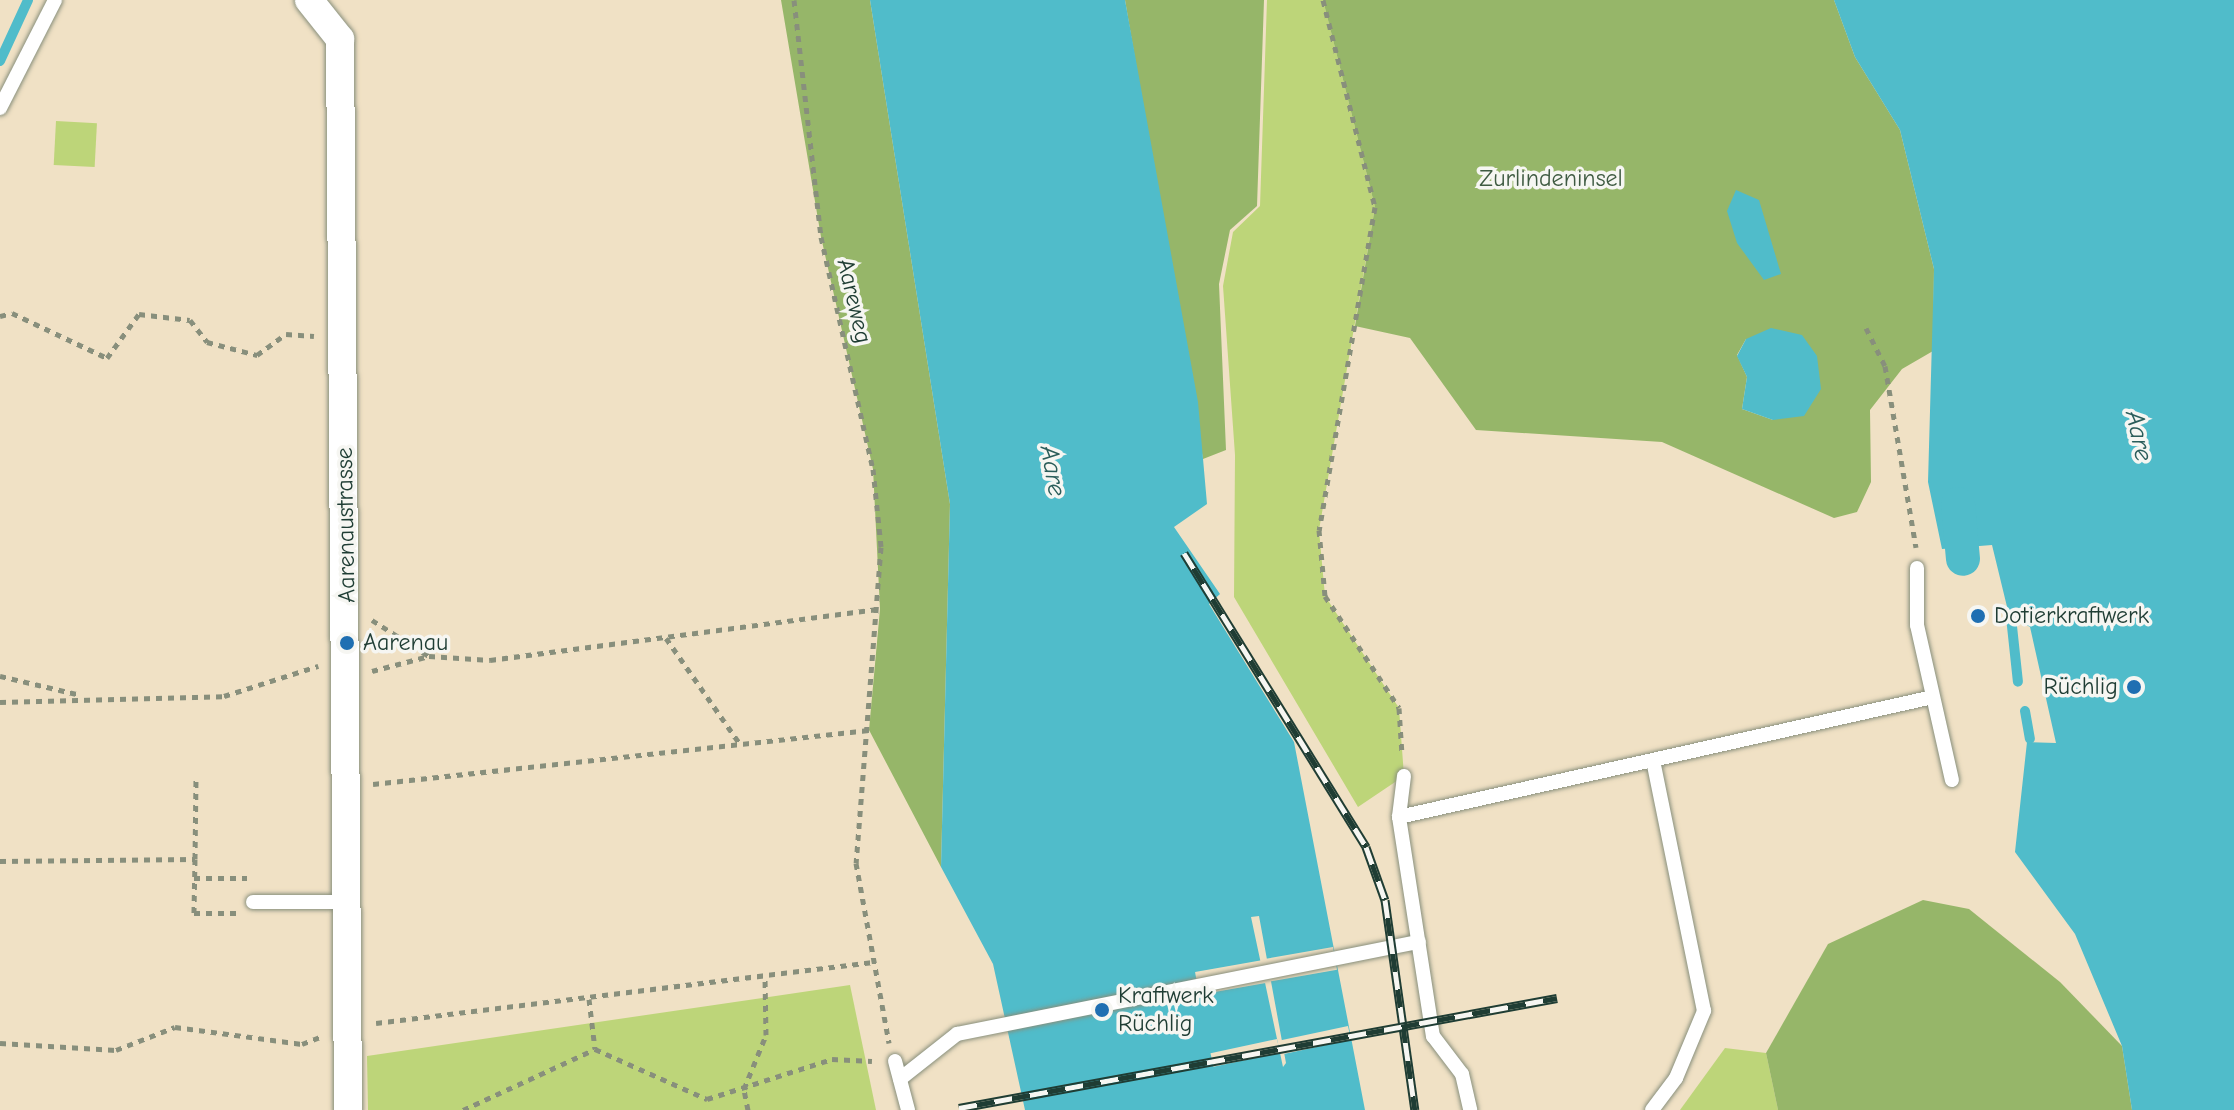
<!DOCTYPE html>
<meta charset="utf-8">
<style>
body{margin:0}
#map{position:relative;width:2234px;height:1110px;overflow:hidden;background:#f0e1c5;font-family:"Comic Neue",sans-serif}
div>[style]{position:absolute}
.green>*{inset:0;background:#bdd579;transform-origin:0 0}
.forest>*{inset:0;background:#96b669}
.water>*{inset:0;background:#50bcca}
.pier>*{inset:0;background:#f0e1c5;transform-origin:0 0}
.stream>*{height:10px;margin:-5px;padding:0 5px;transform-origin:5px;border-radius:5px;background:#50bcca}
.canal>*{height:34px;margin:-17px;padding:0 17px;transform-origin:17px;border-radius:17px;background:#50bcca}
.path>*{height:5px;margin-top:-2.5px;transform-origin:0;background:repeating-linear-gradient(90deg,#888f7c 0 6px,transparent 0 12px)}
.roads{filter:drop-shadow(0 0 2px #888f7c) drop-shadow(0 0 2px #888f7c)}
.lane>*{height:14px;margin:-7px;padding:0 7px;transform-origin:7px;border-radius:7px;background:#fff}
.street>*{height:28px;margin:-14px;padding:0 14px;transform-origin:14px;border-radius:14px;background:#fff}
.rail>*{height:9px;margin-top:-4.5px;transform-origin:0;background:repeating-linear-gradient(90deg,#f6f6f2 0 18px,#1f3d34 0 36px);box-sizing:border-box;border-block:2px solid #1f3d34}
.dots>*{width:22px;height:22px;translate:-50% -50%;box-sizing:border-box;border:4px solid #f6f6f2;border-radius:50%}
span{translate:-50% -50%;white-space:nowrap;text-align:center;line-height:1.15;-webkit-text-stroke:7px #f6f6f2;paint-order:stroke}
.park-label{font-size:24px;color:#3f5b42}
.street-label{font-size:24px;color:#1f3d34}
.poi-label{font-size:24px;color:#1f3d34}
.left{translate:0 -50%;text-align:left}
.right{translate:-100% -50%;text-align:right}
.water-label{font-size:26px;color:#2b5d5a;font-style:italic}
</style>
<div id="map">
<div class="green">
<div style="clip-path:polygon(1267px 0,1323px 0,1375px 207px,1319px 530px,1325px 596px,1399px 708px,1404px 776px,1358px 807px,1234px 597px,1235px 455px,1223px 286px,1233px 232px,1260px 206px)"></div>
<div style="left:56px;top:121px;width:41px;height:44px;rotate:3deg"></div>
<div style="clip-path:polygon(850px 985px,876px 1110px,368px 1110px,367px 1056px)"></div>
<div style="clip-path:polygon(1725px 1048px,1766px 1053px,1778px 1110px,1680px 1110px)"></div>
</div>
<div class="forest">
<div style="clip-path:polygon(781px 0,870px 0,950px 504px,941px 867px,869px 730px,880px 609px,873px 469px,821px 237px)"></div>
<div style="clip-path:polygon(1125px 0,1264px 0,1257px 206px,1230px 230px,1219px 284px,1226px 450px,1203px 459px)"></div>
<div style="clip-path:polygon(evenodd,1323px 0,1834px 0,1855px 57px,1900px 130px,1934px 269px,1933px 351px,1902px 369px,1870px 410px,1871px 482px,1857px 512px,1834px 518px,1662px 442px,1476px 430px,1410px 338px,1355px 326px,1375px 207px,1323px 0,1746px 339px,1773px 420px,1742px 409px,1747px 377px,1737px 355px,1746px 339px)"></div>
<div style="clip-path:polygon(1923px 900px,1969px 909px,2060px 982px,2122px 1046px,2132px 1110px,1778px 1110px,1766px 1053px,1828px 944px)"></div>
</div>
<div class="water">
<div style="clip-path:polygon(evenodd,870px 0,1125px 0,1198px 402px,1207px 504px,1174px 527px,1220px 594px,1209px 604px,1294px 742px,1365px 1110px,1025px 1110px,993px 964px,941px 867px,950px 504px,870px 0,1259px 916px,1286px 1063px,1283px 1067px,1251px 917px,1259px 916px)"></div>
<div style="clip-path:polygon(1834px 0,2234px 0,2234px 1110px,2132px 1110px,2122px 1046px,2075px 934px,2015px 852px,2027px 742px,2056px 743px,2030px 627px,2009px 615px,1992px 545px,1942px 549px,1928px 482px,1934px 269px,1900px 130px,1855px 57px)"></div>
<div style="clip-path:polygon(1736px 190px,1759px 200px,1781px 274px,1764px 280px,1737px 243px,1727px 211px)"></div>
<div style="clip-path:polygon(1771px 328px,1802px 335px,1817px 356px,1821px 389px,1804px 416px,1773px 420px,1742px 409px,1747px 377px,1737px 356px,1746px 339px)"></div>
</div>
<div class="pier">
<div style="left:1333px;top:947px;width:23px;height:71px;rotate:80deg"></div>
<div style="left:1263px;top:960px;width:23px;height:69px;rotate:80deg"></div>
<div style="left:1348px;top:1026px;width:14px;height:71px;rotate:78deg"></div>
<div style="left:1277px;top:1039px;width:14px;height:68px;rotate:78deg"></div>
</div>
<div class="stream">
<div style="left:0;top:61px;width:67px;rotate:-65.3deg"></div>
<div style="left:2011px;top:617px;width:65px;rotate:83.9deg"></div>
<div style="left:2025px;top:711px;width:28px;rotate:80deg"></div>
</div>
<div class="canal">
<div style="left:1958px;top:504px;width:55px;rotate:84.8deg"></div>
</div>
<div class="path">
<div style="left:794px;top:0;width:239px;rotate:83.5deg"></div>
<div style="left:821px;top:237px;width:238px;rotate:77.4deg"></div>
<div style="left:873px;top:469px;width:78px;rotate:84.1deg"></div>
<div style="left:881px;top:547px;width:317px;rotate:94.5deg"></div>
<div style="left:856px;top:863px;width:183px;rotate:79.6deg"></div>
<div style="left:1323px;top:0;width:213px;rotate:75.9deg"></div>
<div style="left:1375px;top:207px;width:328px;rotate:99.8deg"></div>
<div style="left:1319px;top:530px;width:66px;rotate:84.8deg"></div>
<div style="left:1325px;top:596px;width:134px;rotate:56.5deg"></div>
<div style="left:1399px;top:708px;width:47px;rotate:86.3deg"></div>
<div style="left:0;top:316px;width:12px;rotate:-14deg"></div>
<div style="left:12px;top:313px;width:105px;rotate:25.3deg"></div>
<div style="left:107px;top:358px;width:54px;rotate:-54deg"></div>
<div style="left:139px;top:314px;width:51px;rotate:6.7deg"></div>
<div style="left:190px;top:320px;width:28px;rotate:52deg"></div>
<div style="left:207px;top:342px;width:52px;rotate:14.6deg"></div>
<div style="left:257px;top:355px;width:36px;rotate:-36deg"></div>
<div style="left:286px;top:334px;width:28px;rotate:4deg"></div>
<div style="left:1866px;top:328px;width:42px;rotate:63.4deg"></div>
<div style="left:1885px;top:366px;width:184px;rotate:80.3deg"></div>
<div style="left:372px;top:620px;width:67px;rotate:32.3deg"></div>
<div style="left:429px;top:656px;width:61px;rotate:3.8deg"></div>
<div style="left:490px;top:660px;width:393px;rotate:-7.5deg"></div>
<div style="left:666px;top:638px;width:129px;rotate:55.1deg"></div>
<div style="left:372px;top:671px;width:59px;rotate:-14.7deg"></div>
<div style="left:0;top:676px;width:83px;rotate:13.2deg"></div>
<div style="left:0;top:702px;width:224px;rotate:-1.5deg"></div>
<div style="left:224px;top:696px;width:99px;rotate:-17.7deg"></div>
<div style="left:373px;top:784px;width:499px;rotate:-6.2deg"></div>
<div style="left:195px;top:859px;width:82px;rotate:-89.3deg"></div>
<div style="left:0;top:861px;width:195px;rotate:-0.6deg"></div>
<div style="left:195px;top:859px;width:54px;rotate:91.1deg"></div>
<div style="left:194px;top:913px;width:42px"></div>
<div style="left:194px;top:878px;width:53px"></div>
<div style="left:589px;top:999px;width:50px;rotate:83.2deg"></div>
<div style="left:376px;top:1023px;width:499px;rotate:-7deg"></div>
<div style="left:0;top:1043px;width:116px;rotate:3.5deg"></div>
<div style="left:116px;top:1050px;width:63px;rotate:-21.3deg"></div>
<div style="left:175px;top:1027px;width:128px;rotate:7.6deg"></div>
<div style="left:302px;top:1044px;width:19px;rotate:-21deg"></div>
<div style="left:463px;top:1110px;width:145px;rotate:-24.8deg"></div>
<div style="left:595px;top:1049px;width:123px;rotate:24.1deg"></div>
<div style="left:707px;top:1099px;width:131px;rotate:-17.7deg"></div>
<div style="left:832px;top:1059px;width:40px;rotate:2.9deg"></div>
<div style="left:748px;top:1110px;width:21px;rotate:-101deg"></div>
<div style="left:744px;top:1089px;width:58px;rotate:-67.8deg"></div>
<div style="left:766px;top:1035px;width:56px;rotate:-91deg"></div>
</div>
<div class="roads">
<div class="lane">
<div style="left:0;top:108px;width:121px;rotate:-63deg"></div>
<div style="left:1917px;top:568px;width:57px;rotate:90deg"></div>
<div style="left:1917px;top:625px;width:159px;rotate:77.3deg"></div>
<div style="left:1404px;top:776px;width:41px;rotate:97deg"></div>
<div style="left:1399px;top:817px;width:222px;rotate:81.2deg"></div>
<div style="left:1433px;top:1036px;width:48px;rotate:52.7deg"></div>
<div style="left:1462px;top:1074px;width:37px;rotate:77deg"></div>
<div style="left:1399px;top:817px;width:547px;rotate:-12.67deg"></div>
<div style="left:253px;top:902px;width:95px"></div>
<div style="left:895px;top:1061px;width:51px;rotate:75.1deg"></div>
<div style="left:900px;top:1079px;width:73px;rotate:-38.3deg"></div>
<div style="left:957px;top:1034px;width:471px;rotate:-11.3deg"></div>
<div style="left:1652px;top:1110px;width:40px;rotate:-53deg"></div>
<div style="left:1676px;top:1078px;width:73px;rotate:-67.3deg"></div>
<div style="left:1704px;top:1011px;width:256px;rotate:-101.5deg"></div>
</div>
<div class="street">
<div style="left:309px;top:0;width:50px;rotate:51.5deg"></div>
<div style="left:340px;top:39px;width:1071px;rotate:89.57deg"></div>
</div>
</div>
<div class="rail">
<div style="left:1184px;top:553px;width:346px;rotate:58.2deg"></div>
<div style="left:1366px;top:847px;width:56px;rotate:70.3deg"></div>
<div style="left:1385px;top:900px;width:212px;rotate:81.9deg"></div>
<div style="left:959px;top:1108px;width:608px;rotate:-10.42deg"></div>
</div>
<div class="dots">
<div style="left:1978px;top:616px;background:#1f6fb2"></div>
<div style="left:347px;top:643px;background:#1f6fb2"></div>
<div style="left:2134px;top:687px;background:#1f6fb2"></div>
<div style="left:1102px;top:1010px;background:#1f6fb2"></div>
</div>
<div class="park-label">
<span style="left:1551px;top:179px">Zurlindeninsel</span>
</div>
<div class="street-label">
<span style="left:854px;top:301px;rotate:77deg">Aareweg</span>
<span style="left:346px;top:525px;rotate:-91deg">Aarenaustrasse</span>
</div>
<div class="poi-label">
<span class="left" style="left:1994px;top:616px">Dotierkraftwerk</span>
<span class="left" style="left:363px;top:643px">Aarenau</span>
<span class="right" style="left:2118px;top:687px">Rüchlig</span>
<span class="left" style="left:1118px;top:1010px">Kraftwerk<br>Rüchlig</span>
</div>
<div class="water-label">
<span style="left:2138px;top:436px;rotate:78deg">Aare</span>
<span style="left:1052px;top:471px;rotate:80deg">Aare</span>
</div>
</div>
